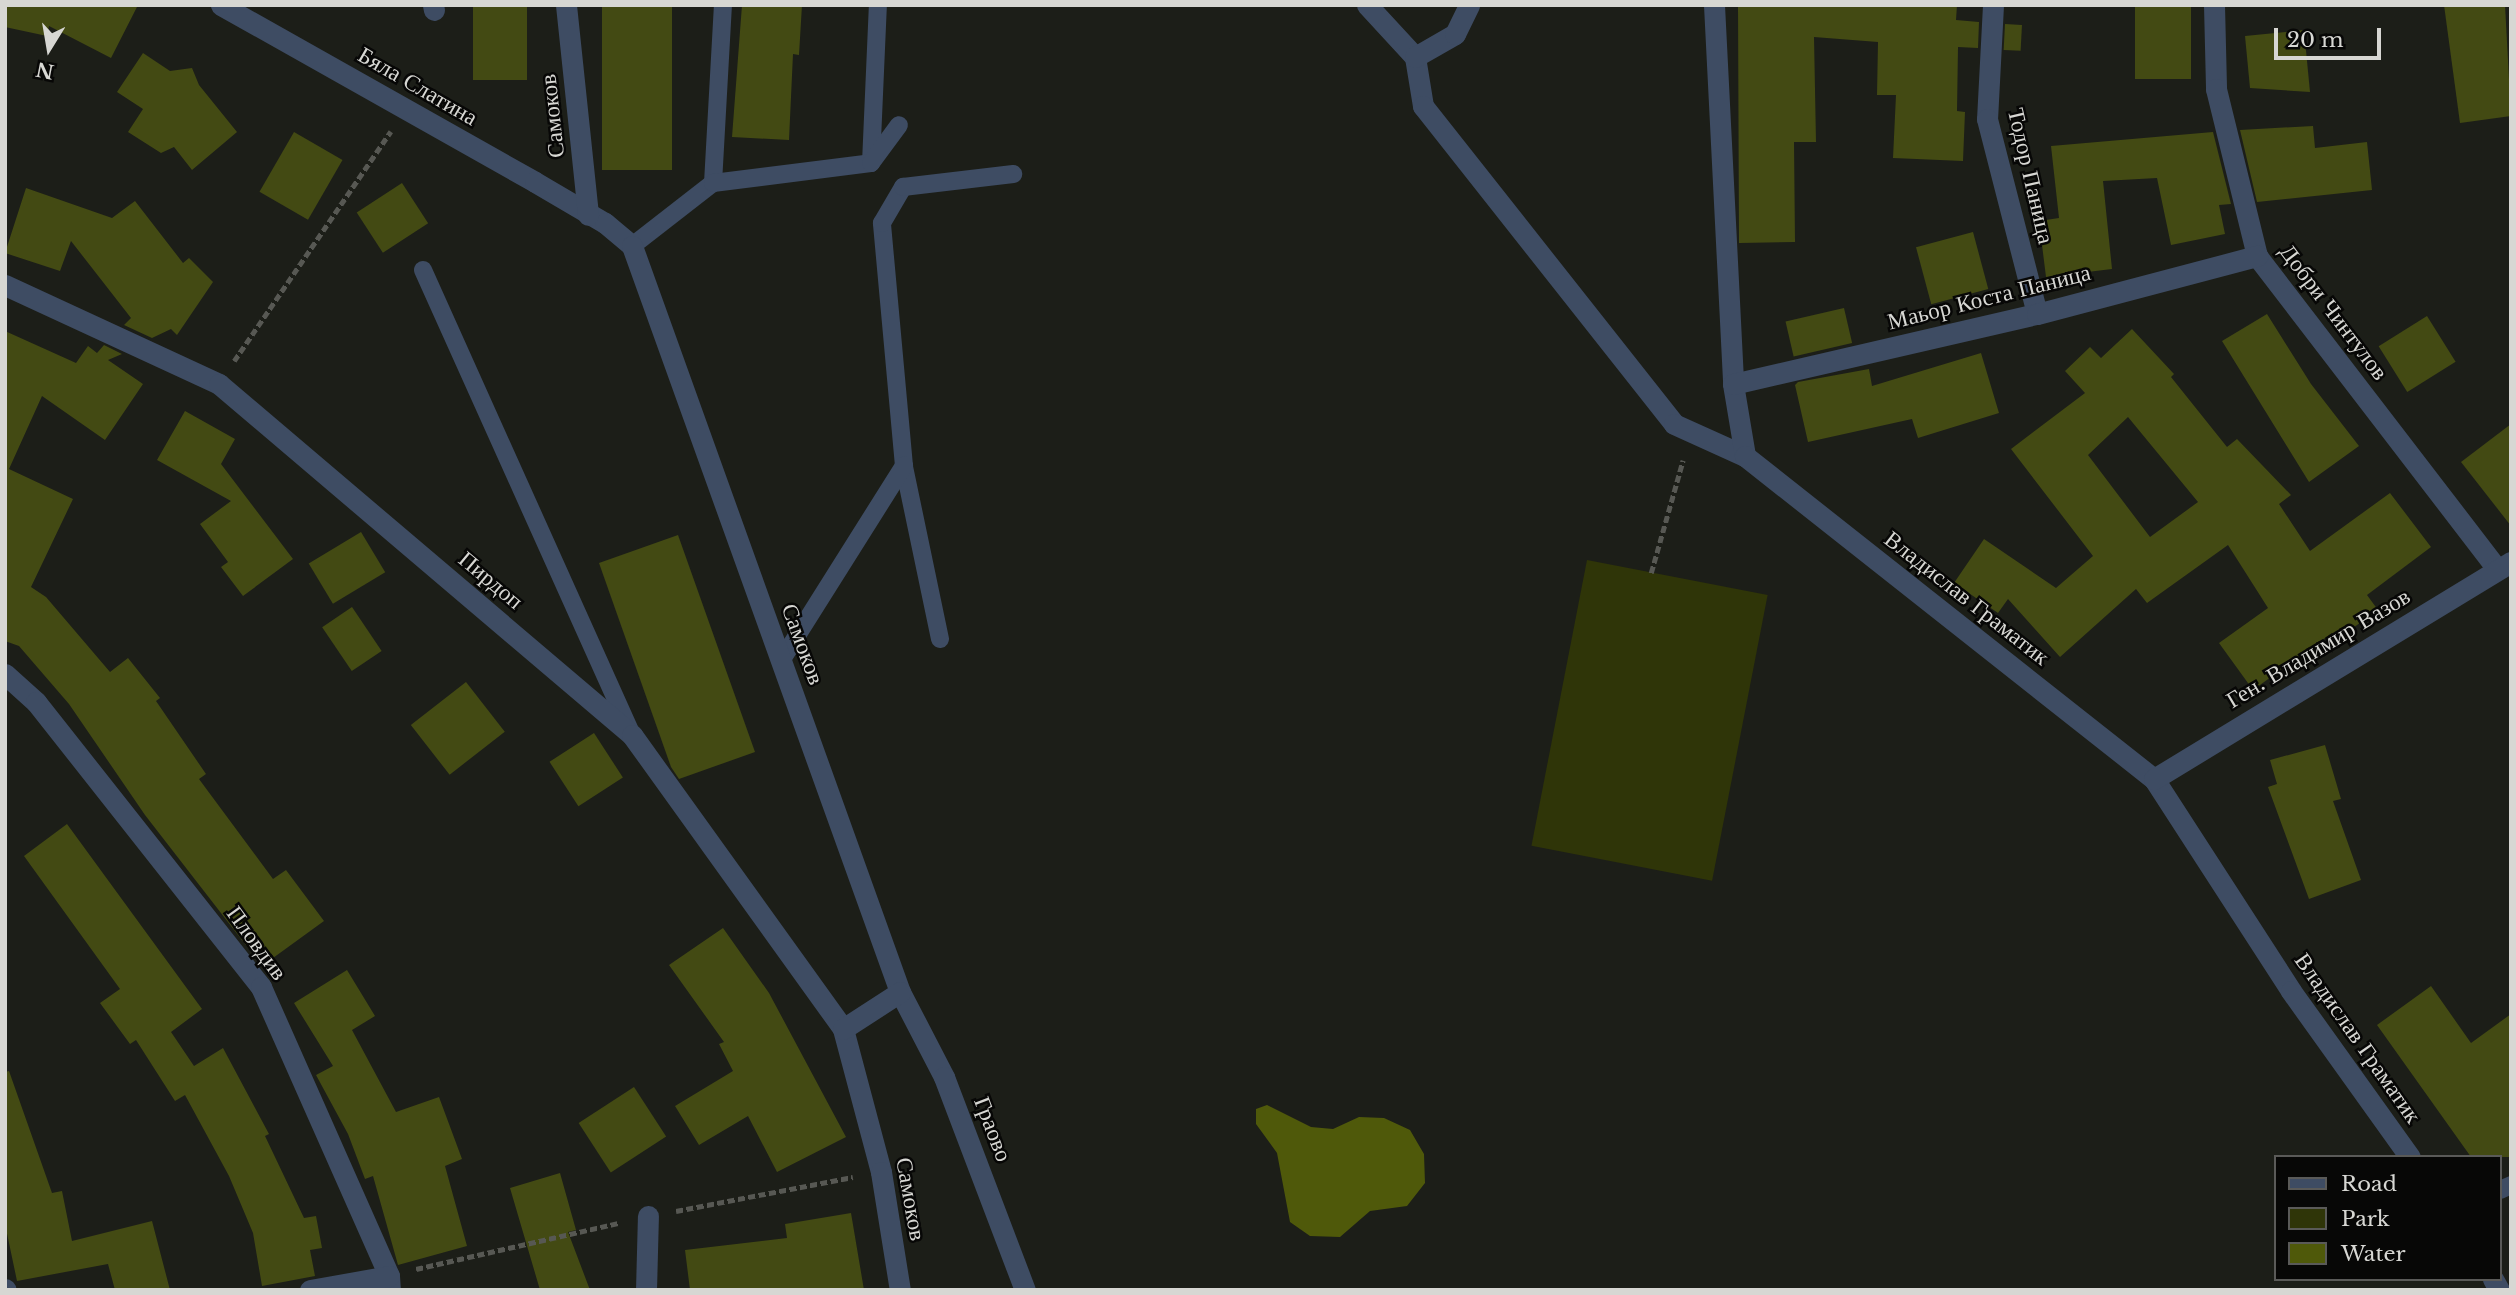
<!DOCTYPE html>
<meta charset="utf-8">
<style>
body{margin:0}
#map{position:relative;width:2516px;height:1295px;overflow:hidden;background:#1c1e18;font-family:"Libre Baskerville",serif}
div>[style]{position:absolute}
.green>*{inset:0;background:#2f3508;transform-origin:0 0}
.water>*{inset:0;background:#4f590a}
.building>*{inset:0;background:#434a13;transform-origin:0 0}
.path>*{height:4.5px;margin-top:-2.25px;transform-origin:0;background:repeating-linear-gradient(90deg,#575853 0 7px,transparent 0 10.5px)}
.service>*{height:18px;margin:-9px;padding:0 9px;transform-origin:9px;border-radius:9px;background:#3e4c63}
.minor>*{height:21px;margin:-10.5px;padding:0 10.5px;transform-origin:10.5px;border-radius:10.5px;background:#3e4c63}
span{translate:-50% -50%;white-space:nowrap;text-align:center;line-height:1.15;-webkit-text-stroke:5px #070706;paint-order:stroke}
.street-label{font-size:23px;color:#d7d7d3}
.frame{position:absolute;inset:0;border:7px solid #d7d7d3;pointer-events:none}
.legend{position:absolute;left:2274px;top:1155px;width:228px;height:126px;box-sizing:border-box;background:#070706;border:2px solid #5a5a58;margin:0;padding:9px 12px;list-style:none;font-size:21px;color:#d7d7d3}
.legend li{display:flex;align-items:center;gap:14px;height:35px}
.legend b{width:35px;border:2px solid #5a5a58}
.north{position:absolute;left:14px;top:14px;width:70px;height:70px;-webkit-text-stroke:5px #070706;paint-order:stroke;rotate:191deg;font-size:19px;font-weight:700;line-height:28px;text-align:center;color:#d7d7d3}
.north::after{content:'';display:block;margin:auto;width:24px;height:32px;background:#d7d7d3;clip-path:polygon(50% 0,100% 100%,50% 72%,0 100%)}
.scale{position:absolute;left:2274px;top:28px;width:107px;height:32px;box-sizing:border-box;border:4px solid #d7d7d3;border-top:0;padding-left:9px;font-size:21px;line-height:24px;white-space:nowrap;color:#d7d7d3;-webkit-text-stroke:5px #070706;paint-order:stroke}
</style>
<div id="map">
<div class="green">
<div style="left:1587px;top:560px;width:184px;height:291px;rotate:11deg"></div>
</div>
<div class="water">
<div style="clip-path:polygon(1267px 1105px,1311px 1127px,1333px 1129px,1359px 1117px,1384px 1118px,1410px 1130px,1424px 1154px,1425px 1183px,1407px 1206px,1370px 1211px,1340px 1237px,1310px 1236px,1290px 1222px,1277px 1153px,1256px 1124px,1256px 1109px)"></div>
</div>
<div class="building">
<div style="clip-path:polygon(5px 5px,138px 5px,111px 58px,49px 26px,47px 36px,5px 27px)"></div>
<div style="left:473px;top:5px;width:54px;height:75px"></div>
<div style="left:602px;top:5px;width:70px;height:165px"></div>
<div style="clip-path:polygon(742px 5px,802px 5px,799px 55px,793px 54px,789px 140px,732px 137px)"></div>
<div style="clip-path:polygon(1738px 5px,1957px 5px,1956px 20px,1979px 22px,1978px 48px,1958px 47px,1957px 111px,1965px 112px,1963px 161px,1893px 158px,1896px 95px,1877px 95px,1878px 42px,1814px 37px,1816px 142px,1794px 142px,1795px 242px,1739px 243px)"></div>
<div style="left:2135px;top:5px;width:56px;height:74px"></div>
<div style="clip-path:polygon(2444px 5px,2505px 5px,2511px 116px,2460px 123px)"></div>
<div style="left:2005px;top:24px;width:17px;height:26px;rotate:3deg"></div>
<div style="clip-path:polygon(2304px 30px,2310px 92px,2250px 88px,2245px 36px)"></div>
<div style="clip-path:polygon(143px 53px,170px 71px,192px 68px,199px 85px,237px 132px,192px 170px,174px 147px,161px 153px,128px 132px,143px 109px,117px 92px)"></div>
<div style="clip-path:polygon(2313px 126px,2315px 148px,2367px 142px,2372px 190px,2257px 202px,2240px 130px)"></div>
<div style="left:294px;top:132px;width:56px;height:69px;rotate:30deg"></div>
<div style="clip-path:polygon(2213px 132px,2231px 204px,2219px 205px,2225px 234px,2171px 245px,2157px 178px,2103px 181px,2112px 269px,2046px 277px,2039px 221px,2059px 218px,2051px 146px)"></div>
<div style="left:402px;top:183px;width:48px;height:54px;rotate:57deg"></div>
<div style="clip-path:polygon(26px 188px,112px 218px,135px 201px,183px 263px,189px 258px,213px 282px,177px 335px,171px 329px,152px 338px,124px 325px,131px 318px,71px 241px,60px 271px,5px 253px)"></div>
<div style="left:1973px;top:232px;width:59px;height:59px;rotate:75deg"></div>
<div style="left:1844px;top:308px;width:36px;height:60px;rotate:77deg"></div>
<div style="clip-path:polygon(2267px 314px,2311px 384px,2359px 446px,2309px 482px,2222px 341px)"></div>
<div style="left:2427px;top:316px;width:54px;height:57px;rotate:58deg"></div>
<div style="clip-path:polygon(evenodd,2132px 329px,2174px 374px,2171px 377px,2227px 447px,2237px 439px,2291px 495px,2279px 504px,2310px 551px,2390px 493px,2431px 547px,2367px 595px,2378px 610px,2336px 640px,2332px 633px,2253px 690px,2219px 643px,2268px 608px,2228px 545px,2147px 603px,2136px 589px,2060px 657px,2008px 599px,1998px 613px,1954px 583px,1984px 539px,2056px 588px,2093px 556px,2011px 449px,2085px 393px,2065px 371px,2090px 347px,2101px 358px,2132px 329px,2128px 417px,2198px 502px,2150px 537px,2088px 455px,2128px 417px)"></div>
<div style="clip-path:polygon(5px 331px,76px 363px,88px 346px,97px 353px,104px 345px,122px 354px,108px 360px,143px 384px,105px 440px,42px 396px,9px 469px,73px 499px,31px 587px,46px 597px,110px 672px,128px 658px,160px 698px,156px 701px,206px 774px,199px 779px,273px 879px,286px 870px,324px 921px,262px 966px,145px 815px,69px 704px,19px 646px,5px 641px)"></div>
<div style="clip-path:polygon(1981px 353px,1999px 413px,1918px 438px,1912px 419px,1808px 442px,1795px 385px,1798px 382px,1869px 369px,1872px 386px)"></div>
<div style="clip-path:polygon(185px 411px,235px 439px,221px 464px,293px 559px,243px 596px,221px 567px,228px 562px,200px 524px,231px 501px,157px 460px)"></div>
<div style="clip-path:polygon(2511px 424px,2511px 526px,2461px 462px)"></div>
<div style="left:361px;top:532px;width:47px;height:61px;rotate:59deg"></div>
<div style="clip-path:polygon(678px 535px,755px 752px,679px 779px,671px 767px,599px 563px)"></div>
<div style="left:352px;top:607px;width:53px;height:36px;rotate:56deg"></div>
<div style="left:466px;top:682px;width:63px;height:70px;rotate:52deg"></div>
<div style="left:594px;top:733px;width:53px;height:53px;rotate:57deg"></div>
<div style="clip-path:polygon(2325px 745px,2341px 799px,2333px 801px,2361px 880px,2309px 899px,2268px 787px,2277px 784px,2270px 760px)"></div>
<div style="clip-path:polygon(67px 824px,202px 1009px,171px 1032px,194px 1066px,223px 1048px,269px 1134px,265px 1136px,304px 1218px,316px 1216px,322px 1248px,310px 1250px,315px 1276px,262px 1286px,253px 1233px,229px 1176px,185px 1095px,175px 1101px,136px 1040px,130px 1044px,100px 1003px,120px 989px,24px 856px)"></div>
<div style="clip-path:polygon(723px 928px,769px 993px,846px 1137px,777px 1172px,748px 1116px,699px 1145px,675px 1106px,733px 1071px,719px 1044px,724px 1042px,669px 965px)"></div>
<div style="clip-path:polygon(347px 970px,375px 1016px,352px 1030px,396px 1112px,439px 1097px,462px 1159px,445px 1166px,467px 1246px,398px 1265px,373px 1176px,365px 1179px,348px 1134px,316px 1075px,333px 1066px,294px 1003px)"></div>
<div style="clip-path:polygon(2431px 986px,2471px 1043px,2511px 1014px,2511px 1157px,2471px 1157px,2377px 1025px)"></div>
<div style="clip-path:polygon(9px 1071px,52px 1193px,62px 1191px,72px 1241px,152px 1221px,170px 1290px,115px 1290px,108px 1264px,17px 1281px,5px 1224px,5px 1072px)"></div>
<div style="left:634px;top:1087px;width:59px;height:66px;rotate:57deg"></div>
<div style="clip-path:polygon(560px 1173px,576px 1230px,568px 1232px,590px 1290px,540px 1290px,510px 1188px)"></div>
<div style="clip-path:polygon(851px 1213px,864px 1290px,690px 1290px,685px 1250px,787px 1238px,785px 1224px)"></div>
</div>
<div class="path">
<div style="left:234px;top:361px;width:278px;rotate:-55.7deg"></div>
<div style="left:1651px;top:573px;width:117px;rotate:-74.2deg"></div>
<div style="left:676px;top:1211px;width:180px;rotate:-10.9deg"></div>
<div style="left:416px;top:1269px;width:208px;rotate:-12.8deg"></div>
</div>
<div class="service">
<div style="left:871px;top:163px;width:158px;rotate:-87.5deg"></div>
<div style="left:713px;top:183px;width:178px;rotate:-86.8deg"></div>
<div style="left:632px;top:246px;width:103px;rotate:-37.9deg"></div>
<div style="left:713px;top:183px;width:159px;rotate:-7.2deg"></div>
<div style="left:871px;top:163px;width:47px;rotate:-53.6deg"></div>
<div style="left:423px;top:270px;width:510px;rotate:65.8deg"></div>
<div style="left:940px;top:639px;width:177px;rotate:-101.8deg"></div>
<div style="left:904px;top:466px;width:244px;rotate:-95.2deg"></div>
<div style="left:882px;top:223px;width:42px;rotate:-59.7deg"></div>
<div style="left:903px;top:187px;width:111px;rotate:-6.7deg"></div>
<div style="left:781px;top:661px;width:231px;rotate:-57.8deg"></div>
<div style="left:2500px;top:1190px;width:12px;rotate:-24deg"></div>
</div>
<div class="minor">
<div style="left:221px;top:5px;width:360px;rotate:29.4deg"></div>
<div style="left:535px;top:182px;width:81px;rotate:30.4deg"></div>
<div style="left:605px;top:223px;width:35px;rotate:40deg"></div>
<div style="left:632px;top:246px;width:793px;rotate:70.24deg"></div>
<div style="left:900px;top:992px;width:96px;rotate:62.6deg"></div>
<div style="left:944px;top:1077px;width:228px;rotate:69.2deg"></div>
<div style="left:433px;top:5px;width:5px;rotate:79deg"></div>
<div style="left:566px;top:5px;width:211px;rotate:84deg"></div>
<div style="left:1367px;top:5px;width:71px;rotate:47.3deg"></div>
<div style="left:1415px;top:57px;width:50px;rotate:80.7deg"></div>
<div style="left:1423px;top:106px;width:405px;rotate:51.7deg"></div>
<div style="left:1674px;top:424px;width:78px;rotate:24.3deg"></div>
<div style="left:1714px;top:5px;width:379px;rotate:87.1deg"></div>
<div style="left:1733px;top:384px;width:73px;rotate:80.5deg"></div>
<div style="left:1745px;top:456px;width:521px;rotate:38.3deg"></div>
<div style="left:2154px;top:779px;width:252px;rotate:57.1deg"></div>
<div style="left:2291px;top:991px;width:204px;rotate:54.4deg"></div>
<div style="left:1993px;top:5px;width:114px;rotate:93deg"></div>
<div style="left:1987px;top:119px;width:201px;rotate:75.6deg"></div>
<div style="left:2214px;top:5px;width:84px;rotate:88.6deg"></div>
<div style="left:2216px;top:89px;width:172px;rotate:76.2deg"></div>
<div style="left:2257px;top:256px;width:394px;rotate:52.5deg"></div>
<div style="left:1415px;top:57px;width:46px;rotate:-29.9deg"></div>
<div style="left:1455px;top:34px;width:32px;rotate:-64deg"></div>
<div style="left:5px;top:285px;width:236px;rotate:24.8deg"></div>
<div style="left:219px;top:384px;width:542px;rotate:40.36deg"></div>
<div style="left:632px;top:735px;width:362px;rotate:54.3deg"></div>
<div style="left:843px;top:1029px;width:148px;rotate:75.1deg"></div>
<div style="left:881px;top:1172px;width:120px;rotate:80.9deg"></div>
<div style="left:1733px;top:384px;width:312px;rotate:-13deg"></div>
<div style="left:2037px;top:314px;width:228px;rotate:-14.8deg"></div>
<div style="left:5px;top:674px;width:42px;rotate:42.1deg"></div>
<div style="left:36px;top:702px;width:363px;rotate:51.7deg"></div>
<div style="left:261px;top:987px;width:316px;rotate:66.1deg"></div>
<div style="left:389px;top:1276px;width:14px;rotate:86deg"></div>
<div style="left:2154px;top:779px;width:418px;rotate:-31.3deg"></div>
<div style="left:843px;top:1029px;width:68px;rotate:-33deg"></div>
<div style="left:2493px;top:1279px;width:13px;rotate:61deg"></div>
<div style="left:5px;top:1289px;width:1px;rotate:45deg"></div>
<div style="left:310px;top:1290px;width:80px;rotate:-10deg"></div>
<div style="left:646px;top:1290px;width:74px;rotate:-88.5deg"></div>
</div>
<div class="street-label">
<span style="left:418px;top:86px;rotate:30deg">Бяла Слатина</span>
<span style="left:552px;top:116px;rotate:-96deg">Самоков</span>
<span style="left:2031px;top:176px;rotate:77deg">Тодор Паница</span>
<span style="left:1989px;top:297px;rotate:-14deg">Маьор Коста Паница</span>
<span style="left:2334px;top:312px;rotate:53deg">Добри Чинтулов</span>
<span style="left:491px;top:580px;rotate:40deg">Пирдоп</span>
<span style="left:1967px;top:598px;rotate:38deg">Владислав Граматик</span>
<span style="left:803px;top:644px;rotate:70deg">Самоков</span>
<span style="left:2318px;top:648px;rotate:-31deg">Ген. Владимир Вазов</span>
<span style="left:257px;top:943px;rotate:54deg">Пловдив</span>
<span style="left:2358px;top:1038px;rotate:55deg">Владислав Граматик</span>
<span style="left:993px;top:1129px;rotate:69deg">Граово</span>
<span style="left:911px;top:1199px;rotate:80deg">Самоков</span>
</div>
<div class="frame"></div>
<ul class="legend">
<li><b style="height:9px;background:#3e4c63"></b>Road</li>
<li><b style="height:19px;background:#2f3508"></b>Park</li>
<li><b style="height:19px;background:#4f590a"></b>Water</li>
</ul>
<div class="north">N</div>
<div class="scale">20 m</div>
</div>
